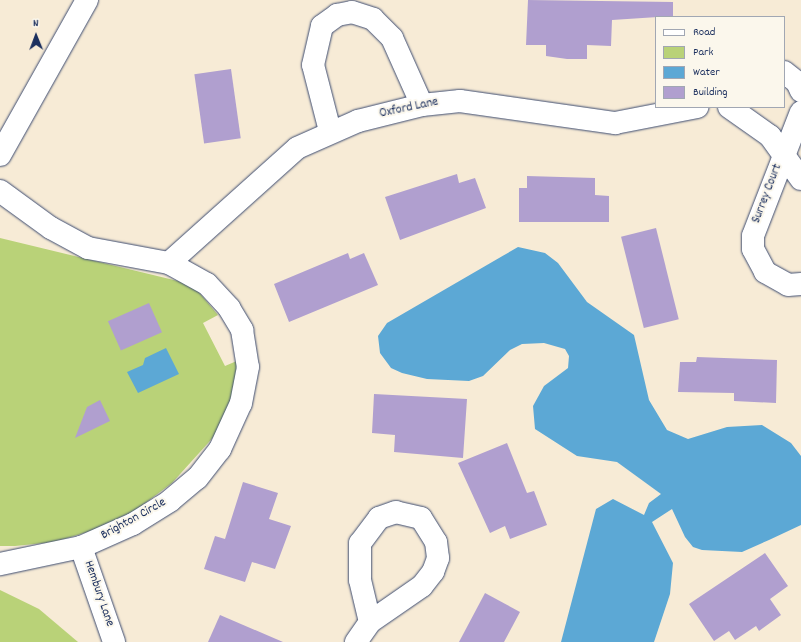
<!DOCTYPE html>
<style>
body{margin:0}
#map{position:relative;width:801px;height:642px;overflow:hidden;background:#f7ebd6;font-family:Dekko,sans-serif}
div>[style]{position:absolute}
.green>*{inset:0;background:#b9d278}
.water>*{inset:0;background:#5ca8d5}
.building>*{inset:0;background:#b09fcf;transform-origin:0 0}
.roads{filter:drop-shadow(0 0 1px #3c4b70) drop-shadow(0 0 1px #3c4b70)}
.minor>*{height:22px;margin:-11px;padding:0 11px;transform-origin:11px;border-radius:11px;background:#fff}
span{translate:-50% -50%;white-space:nowrap;text-align:center;line-height:1.15;-webkit-text-stroke:4px #fbf7ec;paint-order:stroke}
.street-label{font-size:13px;color:#1b2f5e}
.legend{position:absolute;left:655px;top:16px;width:130px;height:92px;box-sizing:border-box;background:#fbf7ec;border:1px solid #a1a7b3;margin:0;padding:5px 7px;list-style:none;font-size:12px;color:#1b2f5e}
.legend li{display:flex;align-items:center;gap:8px;height:20px}
.legend b{width:20px;border:1px solid #a1a7b3}
.north{position:absolute;left:16px;top:16px;width:40px;height:40px;-webkit-text-stroke:3px #fbf7ec;paint-order:stroke;rotate:359deg;font-size:11px;font-weight:700;line-height:16px;text-align:center;color:#1b2f5e}
.north::after{content:'';display:block;margin:auto;width:14px;height:18px;background:#1b2f5e;clip-path:polygon(50% 0,100% 100%,50% 72%,0 100%)}
</style>
<div id="map">
<div class="green">
<div style="clip-path:polygon(0 238px,182px 282px,197px 290px,218px 315px,203px 323px,225px 366px,239px 360px,232px 401px,218px 432px,172px 483px,136px 510px,91px 531px,54px 542px,15px 546px,0 546px)"></div>
<div style="clip-path:polygon(0 590px,39px 609px,78px 642px,0 642px)"></div>
</div>
<div class="water">
<div style="clip-path:polygon(518px 247px,545px 253px,558px 263px,587px 302px,634px 335px,649px 400px,667px 430px,688px 439px,727px 427px,762px 425px,791px 443px,801px 456px,801px 525px,769px 540px,742px 552px,702px 550px,693px 547px,685px 537px,672px 509px,652px 522px,673px 563px,670px 594px,654px 642px,561px 642px,596px 509px,613px 499px,644px 515px,649px 503px,661px 494px,617px 462px,577px 456px,535px 429px,533px 406px,544px 386px,568px 368px,569px 356px,565px 349px,544px 343px,522px 344px,510px 350px,483px 376px,469px 381px,427px 379px,402px 373px,391px 368px,380px 353px,378px 336px,387px 323px)"></div>
<div style="clip-path:polygon(166px 348px,179px 374px,138px 393px,127px 372px,143px 365px,145px 358px)"></div>
</div>
<div class="building">
<div style="clip-path:polygon(528px 0,673px 2px,673px 16px,612px 20px,611px 46px,587px 45px,587px 59px,567px 59px,546px 56px,546px 45px,526px 45px)"></div>
<div style="left:231px;top:69px;width:70px;height:37px;rotate:82deg"></div>
<div style="clip-path:polygon(457px 174px,459px 183px,475px 178px,486px 208px,400px 240px,385px 197px)"></div>
<div style="clip-path:polygon(527px 176px,595px 178px,595px 195px,609px 196px,609px 222px,519px 222px,519px 188px,527px 188px)"></div>
<div style="left:656px;top:228px;width:94px;height:36px;rotate:76deg"></div>
<div style="clip-path:polygon(348px 253px,350px 259px,364px 253px,378px 285px,289px 322px,274px 284px)"></div>
<div style="left:149px;top:303px;width:32px;height:45px;rotate:66deg"></div>
<div style="clip-path:polygon(697px 357px,777px 360px,776px 403px,734px 401px,734px 393px,678px 392px,680px 362px,696px 362px)"></div>
<div style="clip-path:polygon(374px 394px,467px 399px,463px 458px,394px 452px,395px 435px,372px 433px)"></div>
<div style="clip-path:polygon(100px 400px,110px 421px,75px 438px,87px 407px)"></div>
<div style="clip-path:polygon(507px 443px,527px 493px,534px 491px,547px 525px,510px 539px,505px 526px,490px 533px,458px 463px)"></div>
<div style="clip-path:polygon(243px 482px,278px 493px,269px 519px,291px 526px,275px 569px,252px 562px,245px 582px,204px 569px,215px 536px,225px 539px)"></div>
<div style="clip-path:polygon(765px 553px,788px 586px,770px 599px,781px 615px,759px 631px,756px 626px,735px 640px,729px 631px,714px 641px,689px 604px)"></div>
<div style="clip-path:polygon(485px 593px,520px 612px,504px 642px,459px 642px)"></div>
<div style="clip-path:polygon(220px 615px,283px 642px,208px 642px)"></div>
</div>
<div class="roads">
<div class="minor">
<div style="left:784px;top:72px;width:16px;rotate:38deg"></div>
<div style="left:797px;top:82px;width:10px;rotate:66deg"></div>
<div style="left:729px;top:107px;width:50px;rotate:35.3deg"></div>
<div style="left:770px;top:136px;width:53px;rotate:54.2deg"></div>
<div style="left:801px;top:112px;width:133px;rotate:111.2deg"></div>
<div style="left:753px;top:236px;width:13px;rotate:90deg"></div>
<div style="left:753px;top:249px;width:26px;rotate:62deg"></div>
<div style="left:765px;top:272px;width:26px;rotate:29deg"></div>
<div style="left:788px;top:285px;width:13px;rotate:-4deg"></div>
<div style="left:330px;top:131px;width:68px;rotate:-104.4deg"></div>
<div style="left:313px;top:65px;width:40px;rotate:-77deg"></div>
<div style="left:322px;top:26px;width:19px;rotate:-36deg"></div>
<div style="left:337px;top:15px;width:15px;rotate:-11deg"></div>
<div style="left:352px;top:12px;width:22px;rotate:18deg"></div>
<div style="left:373px;top:19px;width:27px;rotate:45deg"></div>
<div style="left:392px;top:38px;width:73px;rotate:65.9deg"></div>
<div style="left:0;top:155px;width:178px;rotate:-60.7deg"></div>
<div style="left:0;top:191px;width:63px;rotate:36deg"></div>
<div style="left:51px;top:228px;width:42px;rotate:28.4deg"></div>
<div style="left:88px;top:248px;width:82px;rotate:10.5deg"></div>
<div style="left:169px;top:263px;width:43px;rotate:28.9deg"></div>
<div style="left:207px;top:284px;width:33px;rotate:47deg"></div>
<div style="left:229px;top:308px;width:26px;rotate:59deg"></div>
<div style="left:242px;top:330px;width:37px;rotate:81deg"></div>
<div style="left:248px;top:367px;width:37px;rotate:101deg"></div>
<div style="left:241px;top:403px;width:51px;rotate:114.5deg"></div>
<div style="left:220px;top:449px;width:37px;rotate:128deg"></div>
<div style="left:197px;top:478px;width:35px;rotate:140deg"></div>
<div style="left:170px;top:501px;width:44px;rotate:148.1deg"></div>
<div style="left:133px;top:524px;width:57px;rotate:156.1deg"></div>
<div style="left:81px;top:547px;width:83px;rotate:168.1deg"></div>
<div style="left:169px;top:263px;width:172px;rotate:-41.9deg"></div>
<div style="left:297px;top:148px;width:67px;rotate:-23.9deg"></div>
<div style="left:358px;top:121px;width:66px;rotate:-14deg"></div>
<div style="left:422px;top:105px;width:38px;rotate:-6deg"></div>
<div style="left:460px;top:101px;width:157px;rotate:8.1deg"></div>
<div style="left:615px;top:123px;width:84px;rotate:-11deg"></div>
<div style="left:81px;top:547px;width:101px;rotate:70.8deg"></div>
<div style="left:356px;top:642px;width:24px;rotate:-55deg"></div>
<div style="left:370px;top:622px;width:63px;rotate:-34.7deg"></div>
<div style="left:422px;top:586px;width:18px;rotate:-52deg"></div>
<div style="left:433px;top:572px;width:15px;rotate:-70deg"></div>
<div style="left:438px;top:558px;width:16px;rotate:-97deg"></div>
<div style="left:436px;top:542px;width:28px;rotate:-122deg"></div>
<div style="left:421px;top:518px;width:26px;rotate:-167deg"></div>
<div style="left:396px;top:512px;width:18px;rotate:161deg"></div>
<div style="left:379px;top:518px;width:31px;rotate:127deg"></div>
<div style="left:360px;top:543px;width:37px;rotate:90deg"></div>
<div style="left:360px;top:580px;width:43px;rotate:76.6deg"></div>
</div>
</div>
<div class="street-label">
<span style="left:409px;top:109px;rotate:-12deg">Oxford Lane</span>
<span style="left:768px;top:194px;rotate:-69deg">Surrey Court</span>
<span style="left:134px;top:520px;rotate:-29deg">Brighton Circle</span>
<span style="left:98px;top:594px;rotate:71deg">Hembury Lane</span>
</div>
<ul class="legend">
<li><b style="height:5px;background:#fff"></b>Road</li>
<li><b style="height:11px;background:#b9d278"></b>Park</li>
<li><b style="height:11px;background:#5ca8d5"></b>Water</li>
<li><b style="height:11px;background:#b09fcf"></b>Building</li>
</ul>
<div class="north">N</div>
</div>
